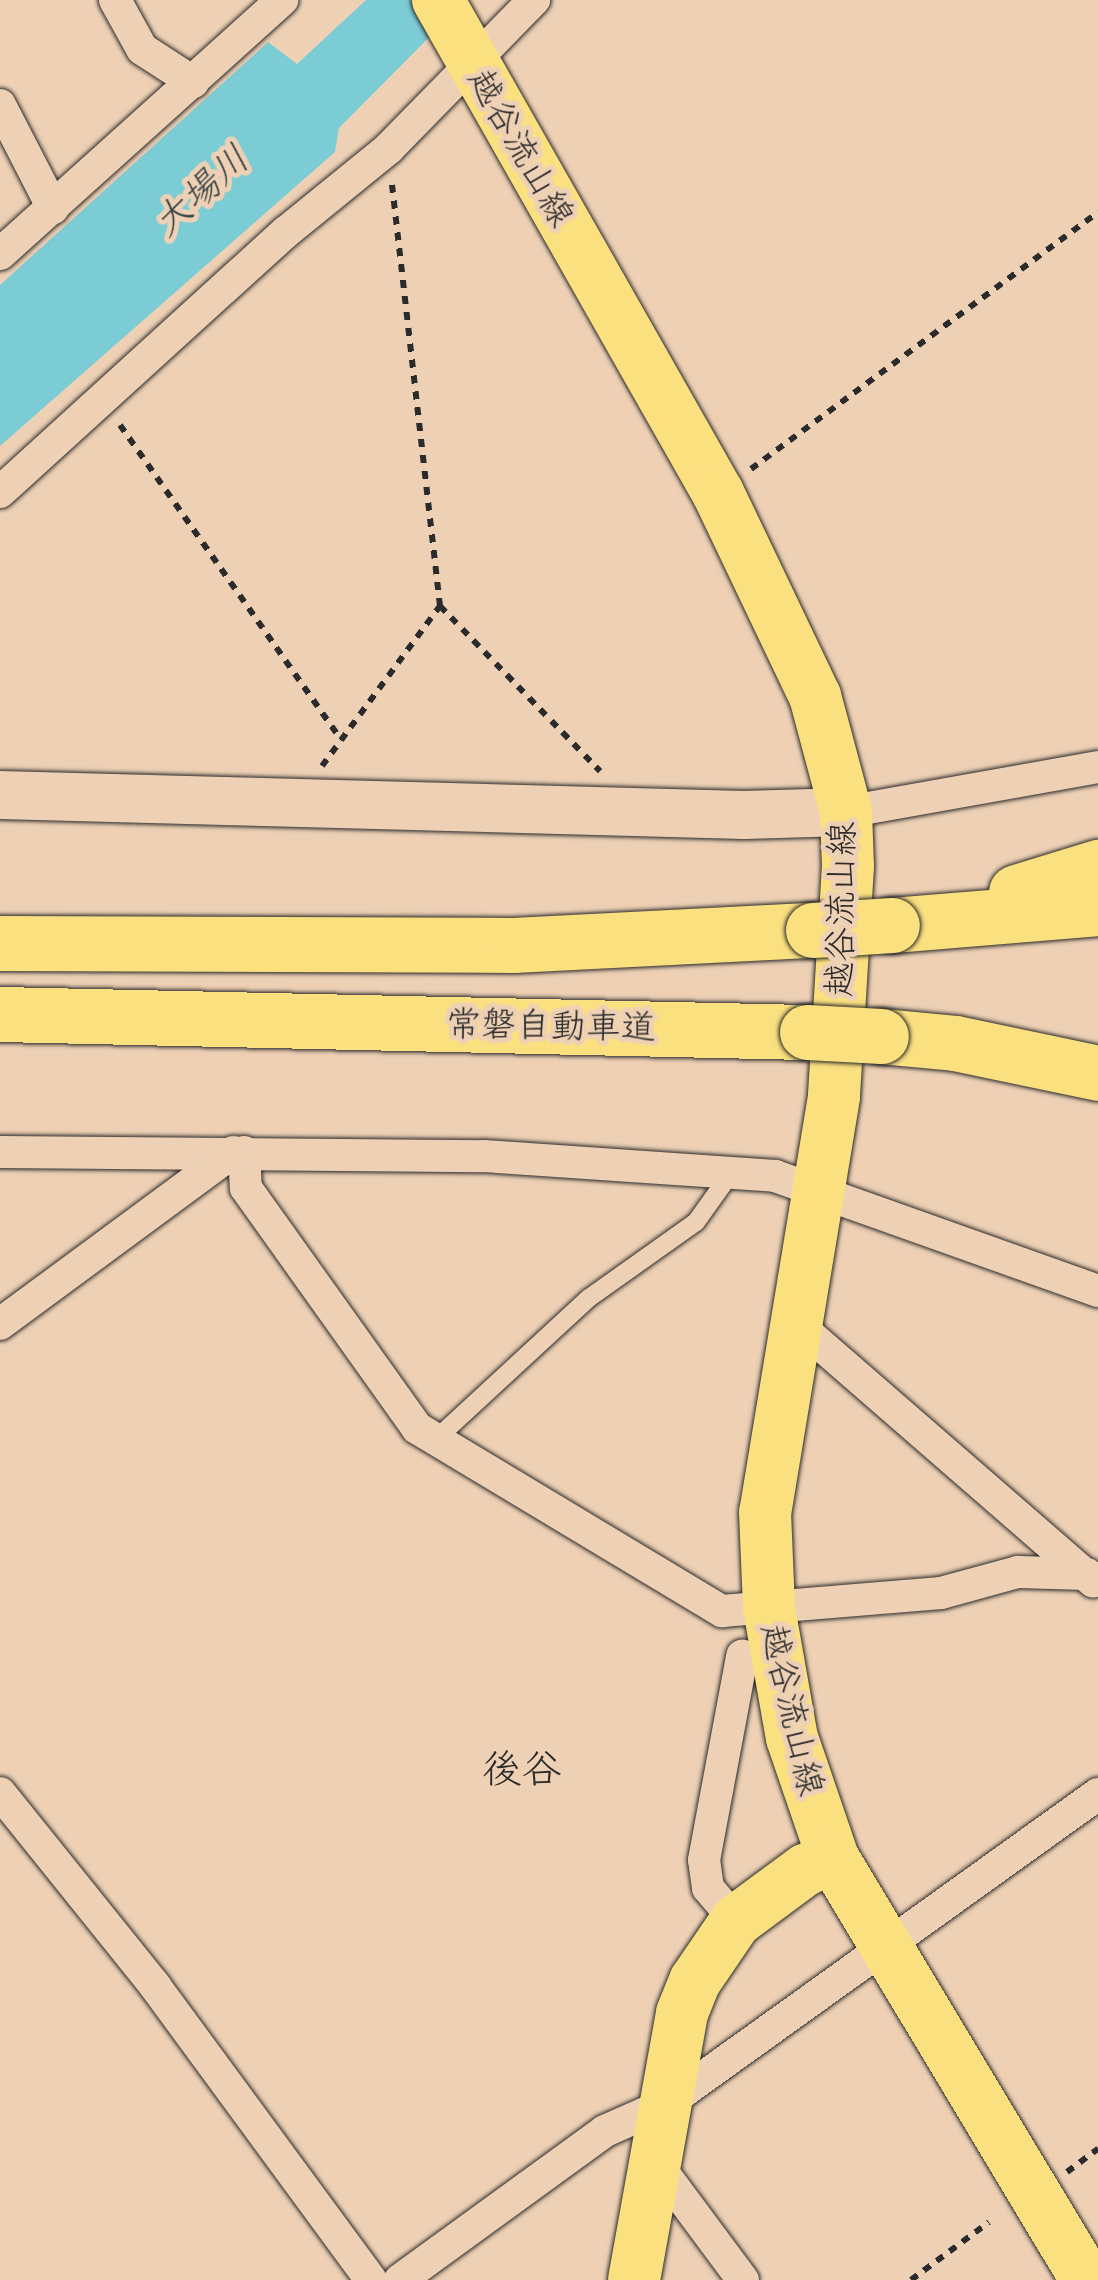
<!DOCTYPE html>
<meta charset="utf-8">
<style>
body{margin:0}
#map{position:relative;width:1098px;height:2280px;overflow:hidden;background:#eed1b5;font-family:Caveat,"Klee One",sans-serif}
div>[style]{position:absolute}
.water>*{inset:0;background:#7cccd5}
.path>*{height:6px;margin-top:-3px;transform-origin:0;background:repeating-linear-gradient(90deg,#2b2b2b 0 8px,transparent 0 16px)}
.roads{filter:drop-shadow(0 0 2px #2b2b2b) drop-shadow(0 0 2px #2b2b2b)}
.lane>*{height:18px;margin:-9px;padding:0 9px;transform-origin:9px;border-radius:9px;background:#eed1b5}
.street>*{height:32px;margin:-16px;padding:0 16px;transform-origin:16px;border-radius:16px;background:#eed1b5}
.secondary>*{height:48px;margin:-24px;padding:0 24px;transform-origin:24px;border-radius:24px;background:#eed1b5}
.primary>*{height:52px;margin:-26px;padding:0 26px;transform-origin:26px;border-radius:26px;background:#fbe080}
.highway>*{height:55px;margin:-27.5px;padding:0 27.5px;transform-origin:27.5px;border-radius:27.5px;background:#fbe080}
.bridges{filter:drop-shadow(0 0 2px #2b2b2b) drop-shadow(0 0 2px #2b2b2b)}
.highway-bridge>*{height:55px;margin:-27.5px;padding:0 27.5px;transform-origin:27.5px;border-radius:27.5px;background:#fbe080}
span{translate:-50% -50%;white-space:nowrap;text-align:center;line-height:1.15;-webkit-text-stroke:10px #eed1b5;paint-order:stroke}
.street-label{font-size:35px;color:#2b2b2b}
.water-label{font-size:38px;color:#374344;font-style:italic}
.quarter-label{font-size:40px;color:#2b2b2b}
</style>
<div id="map">
<div class="water">
<div style="clip-path:polygon(366px 0,466px 0,339px 128px,335px 152px,0 446px,0 285px,268px 42px,297px 64px)"></div>
</div>
<div class="path">
<div style="left:120px;top:425px;width:384px;rotate:54.9deg"></div>
<div style="left:751px;top:469px;width:432px;rotate:-36.5deg"></div>
<div style="left:440px;top:606px;width:230px;rotate:45.9deg"></div>
<div style="left:322px;top:766px;width:199px;rotate:-53.6deg"></div>
<div style="left:440px;top:606px;width:424px;rotate:-96.5deg"></div>
<div style="left:1067px;top:2172px;width:39px;rotate:-37deg"></div>
<div style="left:911px;top:2280px;width:97px;rotate:-36.6deg"></div>
</div>
<div class="roads">
<div class="lane">
<div style="left:435px;top:1440px;width:209px;rotate:-42.7deg"></div>
<div style="left:589px;top:1298px;width:131px;rotate:-35.4deg"></div>
<div style="left:696px;top:1222px;width:60px;rotate:-54.5deg"></div>
</div>
<div class="street">
<div style="left:115px;top:0;width:56px;rotate:61.1deg"></div>
<div style="left:142px;top:49px;width:61px;rotate:32.9deg"></div>
<div style="left:0;top:105px;width:116px;rotate:62.8deg"></div>
<div style="left:0;top:254px;width:380px;rotate:-42deg"></div>
<div style="left:0;top:492px;width:387px;rotate:-42.3deg"></div>
<div style="left:286px;top:232px;width:132px;rotate:-39.1deg"></div>
<div style="left:388px;top:149px;width:209px;rotate:-45.6deg"></div>
<div style="left:846px;top:812px;width:256px;rotate:-10.1deg"></div>
<div style="left:0;top:1152px;width:484px;rotate:0.5deg"></div>
<div style="left:484px;top:1156px;width:292px;rotate:3.9deg"></div>
<div style="left:775px;top:1176px;width:343px;rotate:19.6deg"></div>
<div style="left:244px;top:1152px;width:36px;rotate:87deg"></div>
<div style="left:246px;top:1188px;width:295px;rotate:54.5deg"></div>
<div style="left:417px;top:1428px;width:356px;rotate:31deg"></div>
<div style="left:722px;top:1611px;width:220px;rotate:-4.7deg"></div>
<div style="left:941px;top:1593px;width:80px;rotate:-15.3deg"></div>
<div style="left:1018px;top:1572px;width:69px;rotate:1.7deg"></div>
<div style="left:0;top:1324px;width:290px;rotate:-36.4deg"></div>
<div style="left:798px;top:1325px;width:391px;rotate:41deg"></div>
<div style="left:0;top:1793px;width:248px;rotate:51.2deg"></div>
<div style="left:155px;top:1986px;width:365px;rotate:53.7deg"></div>
<div style="left:736px;top:1921px;width:43px;rotate:-130.3deg"></div>
<div style="left:708px;top:1888px;width:28px;rotate:-98deg"></div>
<div style="left:704px;top:1860px;width:208px;rotate:-79.4deg"></div>
<div style="left:656px;top:2163px;width:146px;rotate:53.4deg"></div>
<div style="left:400px;top:2280px;width:253px;rotate:-36deg"></div>
<div style="left:605px;top:2131px;width:67px;rotate:-23.9deg"></div>
<div style="left:666px;top:2104px;width:532px;rotate:-35.66deg"></div>
</div>
<div class="secondary">
<div style="left:0;top:795px;width:744px;rotate:1.54deg"></div>
<div style="left:744px;top:815px;width:102px;rotate:-1.7deg"></div>
</div>
<div class="primary">
<div style="left:438px;top:0;width:567px;rotate:60.41deg"></div>
<div style="left:718px;top:493px;width:225px;rotate:64.5deg"></div>
<div style="left:815px;top:696px;width:120px;rotate:75deg"></div>
<div style="left:846px;top:812px;width:54px;rotate:87.9deg"></div>
<div style="left:848px;top:866px;width:231px;rotate:93.5deg"></div>
<div style="left:834px;top:1097px;width:421px;rotate:99.4deg"></div>
<div style="left:765px;top:1512px;width:96px;rotate:87.6deg"></div>
<div style="left:769px;top:1608px;width:132px;rotate:80deg"></div>
<div style="left:792px;top:1738px;width:127px;rotate:71.1deg"></div>
<div style="left:833px;top:1858px;width:493px;rotate:59deg"></div>
<div style="left:634px;top:2280px;width:271px;rotate:-79.8deg"></div>
<div style="left:682px;top:2013px;width:35px;rotate:-68deg"></div>
<div style="left:695px;top:1981px;width:73px;rotate:-55.7deg"></div>
<div style="left:736px;top:1921px;width:86px;rotate:-36.5deg"></div>
<div style="left:805px;top:1870px;width:30px;rotate:-23deg"></div>
</div>
<div class="highway">
<div style="left:1016px;top:892px;width:86px;rotate:-17deg"></div>
<div style="left:892px;top:925px;width:207px;rotate:-4.7deg"></div>
<div style="left:0;top:943px;width:513px;rotate:0.22deg"></div>
<div style="left:513px;top:945px;width:300px;rotate:-2.9deg"></div>
<div style="left:0;top:1014px;width:807px;rotate:1.28deg"></div>
<div style="left:881px;top:1036px;width:74px;rotate:5.4deg"></div>
<div style="left:955px;top:1043px;width:146px;rotate:11.8deg"></div>
</div>
</div>
<div class="bridges">
<div class="highway-bridge">
<div style="left:813px;top:930px;width:79px;rotate:-3.6deg"></div>
<div style="left:807px;top:1032px;width:74px;rotate:3.1deg"></div>
</div>
</div>
<div class="street-label">
<span style="left:521px;top:148px;rotate:60deg">越谷流山線</span>
<span style="left:841px;top:909px;rotate:-89deg">越谷流山線</span>
<span style="left:551px;top:1026px;rotate:1deg">常磐自動車道</span>
<span style="left:792px;top:1710px;rotate:77deg">越谷流山線</span>
</div>
<div class="water-label">
<span style="left:201px;top:191px;rotate:-42deg">大場川</span>
</div>
<div class="quarter-label">
<span style="left:522px;top:1769px">後谷</span>
</div>
</div>
